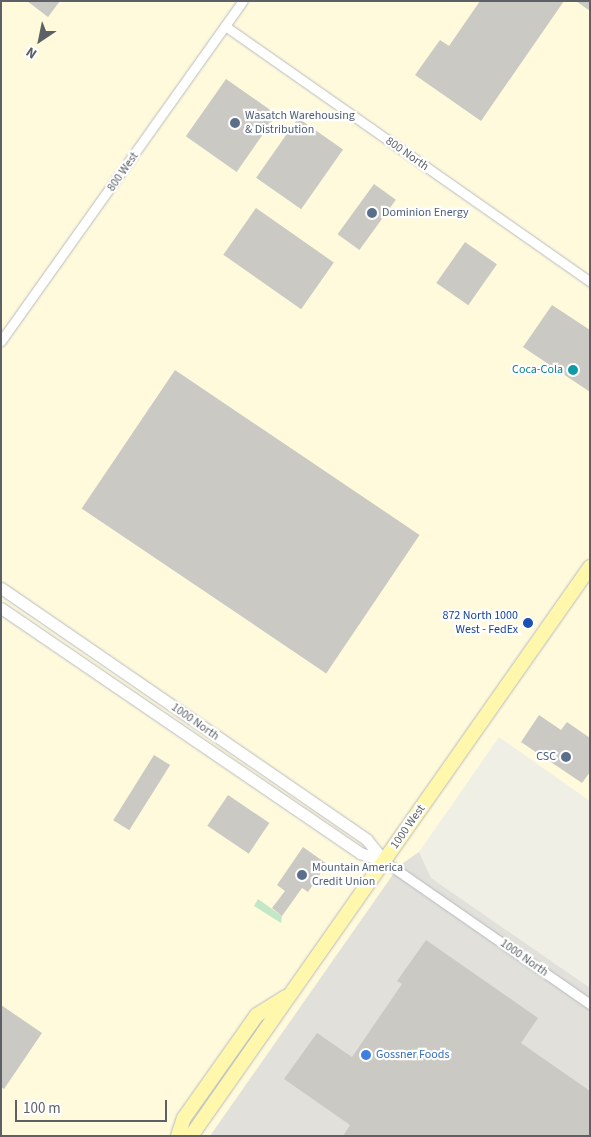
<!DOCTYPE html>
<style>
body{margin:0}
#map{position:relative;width:591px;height:1137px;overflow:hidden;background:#f0efe6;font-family:"Source Sans 3",sans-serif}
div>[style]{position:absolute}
.commercial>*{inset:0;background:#fffadc}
.industrial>*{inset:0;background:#e1e0da}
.green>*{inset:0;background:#c2e8c5}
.building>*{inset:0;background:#cbc9c3;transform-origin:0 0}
.roads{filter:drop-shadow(0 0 1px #b8bbc0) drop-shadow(0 0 1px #b8bbc0)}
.minor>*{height:9px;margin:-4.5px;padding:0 4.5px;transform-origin:4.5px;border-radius:4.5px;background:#fff}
.tertiary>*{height:11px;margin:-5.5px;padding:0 5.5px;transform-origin:5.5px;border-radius:5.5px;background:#fff}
.primary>*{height:14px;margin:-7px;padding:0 7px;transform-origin:7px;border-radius:7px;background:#fff8ac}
.dots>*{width:14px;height:14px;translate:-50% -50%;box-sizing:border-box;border:2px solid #fff;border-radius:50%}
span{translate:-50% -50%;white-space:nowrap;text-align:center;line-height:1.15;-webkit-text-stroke:4.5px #fff;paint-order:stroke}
.service-label{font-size:12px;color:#4e5e75}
.left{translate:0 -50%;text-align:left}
.right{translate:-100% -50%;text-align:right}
.street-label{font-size:12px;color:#5d6167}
.culture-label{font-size:12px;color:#0d838f}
.transit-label{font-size:12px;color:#164399}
.shop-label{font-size:12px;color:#366cbe}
.frame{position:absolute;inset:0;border:2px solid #5d6167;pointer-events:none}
.north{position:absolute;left:15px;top:15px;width:50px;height:50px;-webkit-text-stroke:4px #fff;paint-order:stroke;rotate:214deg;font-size:14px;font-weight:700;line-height:20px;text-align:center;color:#5d6167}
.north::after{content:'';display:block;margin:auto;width:18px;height:22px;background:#5d6167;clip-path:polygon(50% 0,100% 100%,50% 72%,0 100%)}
.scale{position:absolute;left:15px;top:1100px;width:152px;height:22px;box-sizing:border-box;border:2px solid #5d6167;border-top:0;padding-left:6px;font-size:15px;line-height:18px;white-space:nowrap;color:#5d6167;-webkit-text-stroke:4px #fff;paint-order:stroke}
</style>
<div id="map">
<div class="commercial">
<div style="clip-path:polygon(1px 1px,590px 1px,590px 801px,499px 737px,419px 852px,399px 866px,210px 1136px,1px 1136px)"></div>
</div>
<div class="industrial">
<div style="clip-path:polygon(419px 852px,431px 878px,590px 988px,590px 1136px,210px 1136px,399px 866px)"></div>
</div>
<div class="green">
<div style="clip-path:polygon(258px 899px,282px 916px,281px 923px,254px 906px)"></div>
</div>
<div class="building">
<div style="clip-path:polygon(27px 1px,60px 1px,48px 17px)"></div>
<div style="clip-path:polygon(480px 1px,564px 1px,481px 121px,415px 75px,440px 40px,449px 46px)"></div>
<div style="clip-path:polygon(576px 1px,590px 1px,590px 11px)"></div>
<div style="left:226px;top:79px;width:62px;height:70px;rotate:35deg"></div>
<div style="left:298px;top:118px;width:55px;height:73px;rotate:35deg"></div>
<div style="left:374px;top:184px;width:27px;height:62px;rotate:36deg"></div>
<div style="left:256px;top:208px;width:95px;height:57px;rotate:35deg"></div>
<div style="left:465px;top:242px;width:39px;height:50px;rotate:35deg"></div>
<div style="clip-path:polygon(552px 305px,590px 330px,590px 392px,523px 347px)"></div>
<div style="left:175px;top:370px;width:295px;height:167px;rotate:34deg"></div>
<div style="clip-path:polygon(539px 715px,561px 730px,567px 722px,590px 738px,590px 772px,582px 783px,521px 742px)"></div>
<div style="left:154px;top:755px;width:19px;height:77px;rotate:32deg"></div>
<div style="left:228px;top:795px;width:50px;height:37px;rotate:34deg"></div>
<div style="clip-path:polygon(303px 847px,327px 864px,308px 892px,302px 888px,282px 916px,272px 908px,285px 891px,277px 885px)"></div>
<div style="clip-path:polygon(426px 940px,538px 1018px,521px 1043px,590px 1091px,590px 1136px,343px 1136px,350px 1125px,284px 1079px,317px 1033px,352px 1057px,402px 984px,397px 981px)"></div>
<div style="clip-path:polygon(1px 1005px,42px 1033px,4px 1089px,1px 1087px)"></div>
</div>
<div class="roads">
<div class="minor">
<div style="left:225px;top:26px;width:446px;rotate:35deg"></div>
<div style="left:1px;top:341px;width:417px;rotate:-54.6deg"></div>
<div style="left:384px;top:861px;width:251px;rotate:34.8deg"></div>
</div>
<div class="tertiary">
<div style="left:1px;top:588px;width:444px;rotate:34.5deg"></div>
<div style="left:367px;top:840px;width:27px;rotate:51deg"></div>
<div style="left:1px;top:608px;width:435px;rotate:34.3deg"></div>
<div style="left:360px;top:853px;width:25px;rotate:18deg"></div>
</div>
<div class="primary">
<div style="left:178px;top:1136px;width:19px;rotate:-72deg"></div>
<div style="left:184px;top:1118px;width:126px;rotate:-54.7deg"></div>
<div style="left:257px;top:1015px;width:34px;rotate:-32deg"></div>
<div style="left:191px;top:1136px;width:695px;rotate:-54.96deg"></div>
</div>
</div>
<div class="dots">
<div style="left:235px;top:123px;background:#5c6f8a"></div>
<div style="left:372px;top:213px;background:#5c6f8a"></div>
<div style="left:573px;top:370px;background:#0f9aa8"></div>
<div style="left:528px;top:623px;background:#1a4fb4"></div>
<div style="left:566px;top:757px;background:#5c6f8a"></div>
<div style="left:302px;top:875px;background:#5c6f8a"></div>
<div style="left:366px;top:1055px;background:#3f7fe0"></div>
</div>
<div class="service-label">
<span class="left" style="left:245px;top:123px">Wasatch Warehousing<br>&amp; Distribution</span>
<span class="left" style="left:382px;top:213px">Dominion Energy</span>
<span class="right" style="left:556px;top:757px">CSC</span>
<span class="left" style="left:312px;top:875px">Mountain America<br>Credit Union</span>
</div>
<div class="street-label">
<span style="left:407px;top:154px;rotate:35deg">800 North</span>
<span style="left:123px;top:172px;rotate:-55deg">800 West</span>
<span style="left:195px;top:722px;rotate:35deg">1000 North</span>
<span style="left:408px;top:827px;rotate:-55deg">1000 West</span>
<span style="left:524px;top:958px;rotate:35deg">1000 North</span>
</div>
<div class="culture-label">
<span class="right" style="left:563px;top:370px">Coca-Cola</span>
</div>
<div class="transit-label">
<span class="right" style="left:518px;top:623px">872 North 1000<br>West - FedEx</span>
</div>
<div class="shop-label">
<span class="left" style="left:376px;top:1055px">Gossner Foods</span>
</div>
<div class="frame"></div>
<div class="north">N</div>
<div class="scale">100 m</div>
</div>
